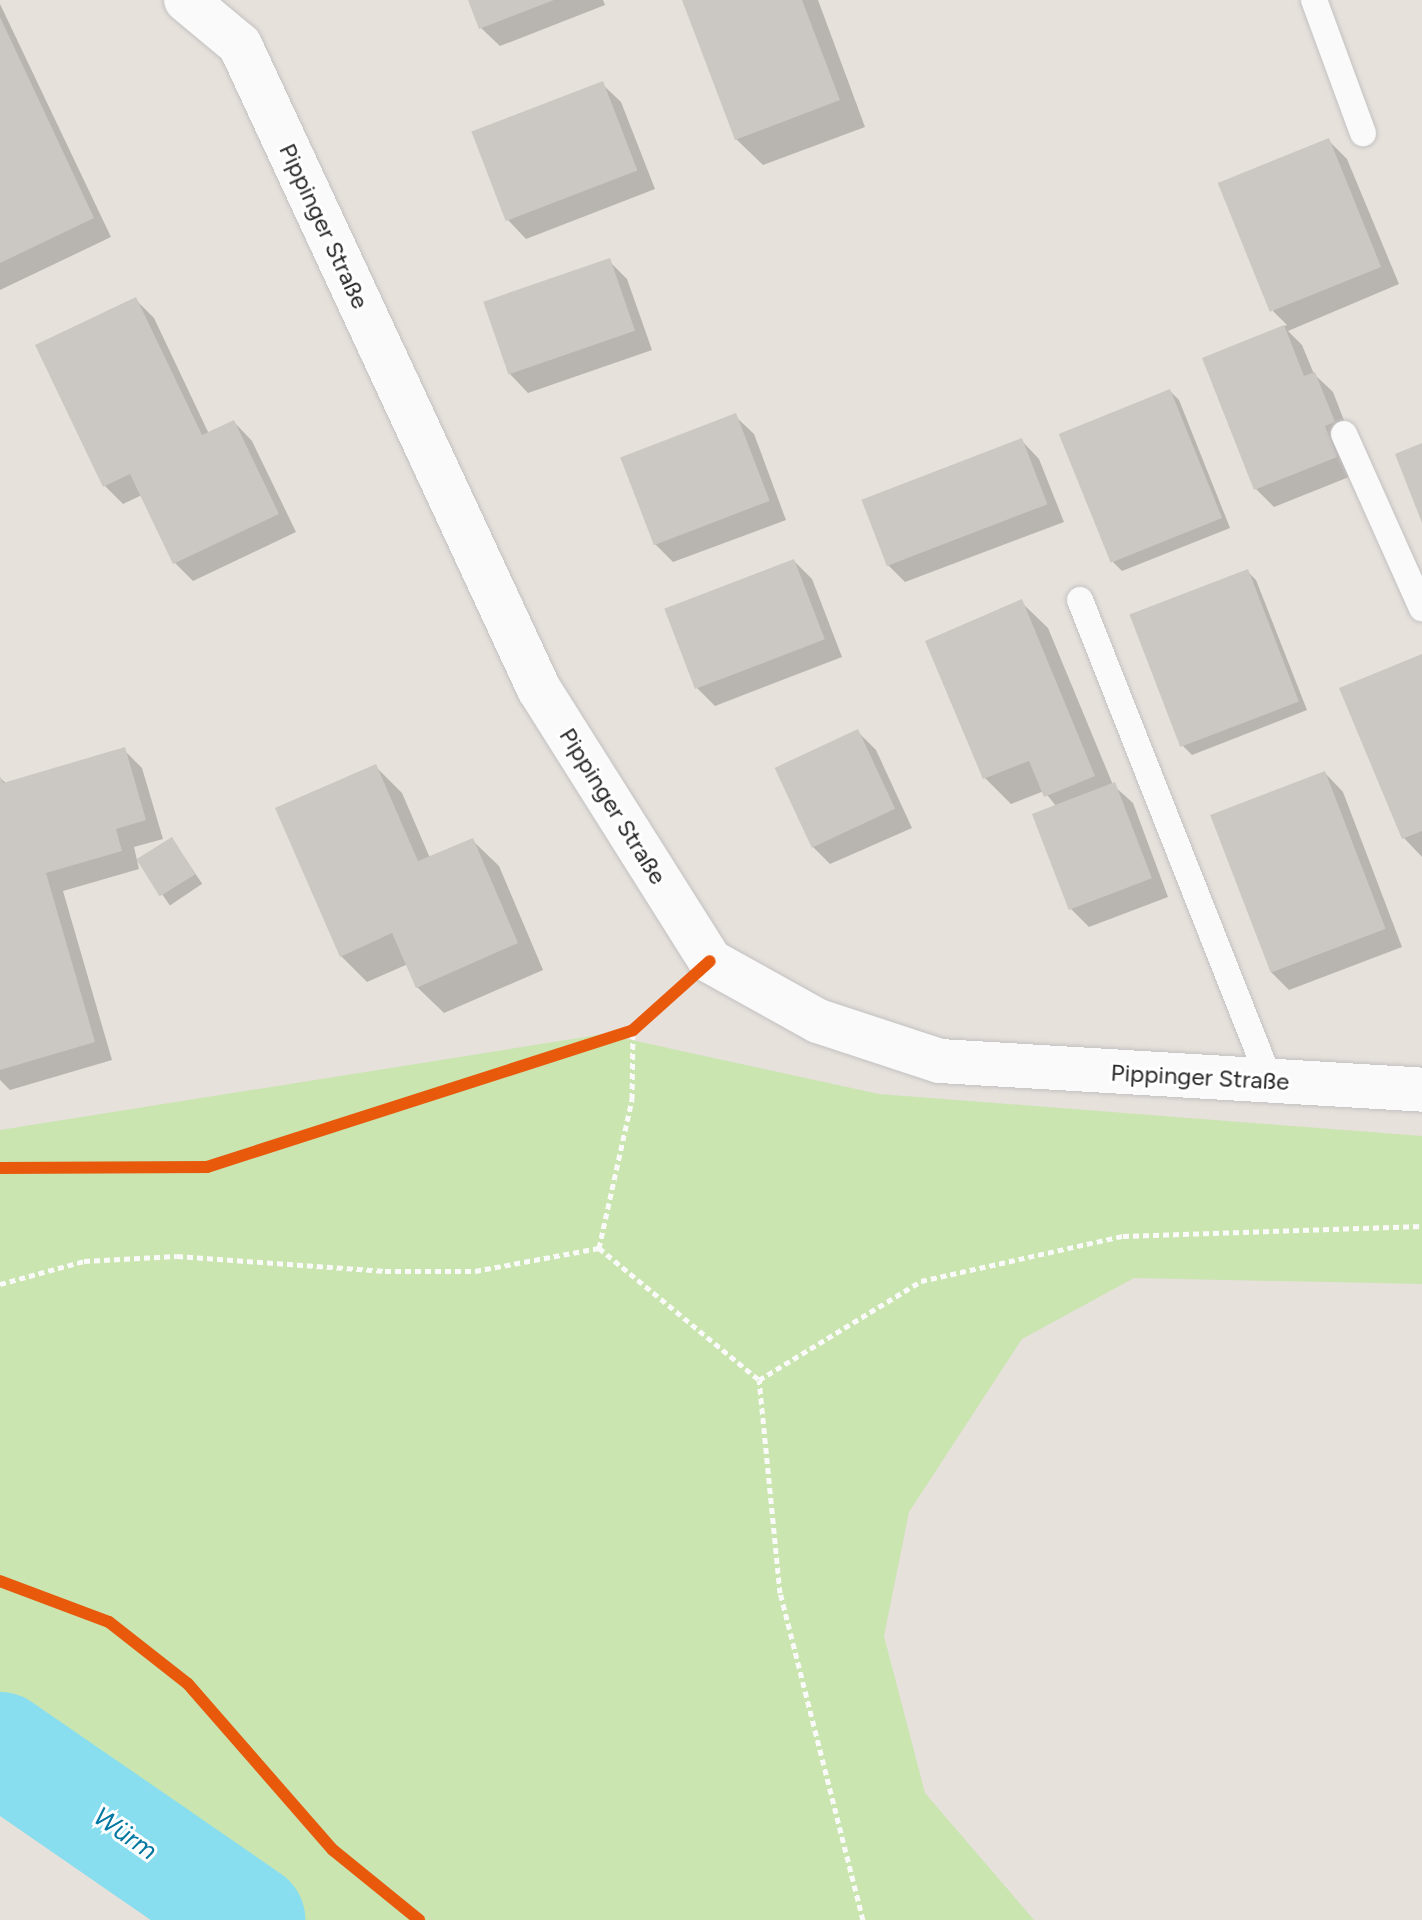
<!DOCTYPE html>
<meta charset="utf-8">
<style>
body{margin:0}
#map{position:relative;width:1422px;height:1920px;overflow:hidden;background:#e6e1db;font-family:Figtree,sans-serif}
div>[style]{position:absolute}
.green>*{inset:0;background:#cae5b0}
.shadow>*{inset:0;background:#0003;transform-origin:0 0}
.river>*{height:112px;margin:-56px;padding:0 56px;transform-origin:56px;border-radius:56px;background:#88deef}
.building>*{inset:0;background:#cbc7c3;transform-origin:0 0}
.path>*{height:5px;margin-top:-2.5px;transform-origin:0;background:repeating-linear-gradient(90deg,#fbfafa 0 6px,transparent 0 10px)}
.roads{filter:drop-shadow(0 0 2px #c3c1c2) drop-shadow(0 0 2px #c3c1c2)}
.lane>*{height:26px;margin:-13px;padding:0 13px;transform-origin:13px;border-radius:13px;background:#fbfafa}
.secondary>*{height:44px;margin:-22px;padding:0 22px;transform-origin:22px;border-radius:22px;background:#fbfafa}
.cycleway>*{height:12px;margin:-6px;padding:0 6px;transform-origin:6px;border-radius:6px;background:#e8590c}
span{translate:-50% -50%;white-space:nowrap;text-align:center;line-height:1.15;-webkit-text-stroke:6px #fff;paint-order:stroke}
.street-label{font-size:24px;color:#272727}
.water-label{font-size:26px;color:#0277a0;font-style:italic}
</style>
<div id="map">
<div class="green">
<div style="clip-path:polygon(604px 1034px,879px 1094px,1422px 1136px,1422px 1284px,1134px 1278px,1022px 1339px,909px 1512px,884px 1636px,925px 1793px,1034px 1920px,201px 1920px,93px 1851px,0 1782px,0 1130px)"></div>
</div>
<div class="shadow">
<div style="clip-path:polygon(470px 0,603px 0,605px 5px,500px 46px,481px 28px)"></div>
<div style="clip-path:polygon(684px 0,818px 0,865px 127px,763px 165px,736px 139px)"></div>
<div style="clip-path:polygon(0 4px,111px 237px,0 290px)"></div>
<div style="clip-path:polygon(602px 84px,621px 102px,655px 189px,526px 239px,508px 220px,474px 133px)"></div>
<div style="clip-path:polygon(1328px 140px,1347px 159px,1399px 284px,1288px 331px,1302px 345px,1314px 374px,1333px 392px,1352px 441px,1354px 475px,1274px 507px,1256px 489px,1205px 359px,1287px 325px,1273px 311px)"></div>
<div style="clip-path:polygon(609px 261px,627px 279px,652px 350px,528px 393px,510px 374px)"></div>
<div style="clip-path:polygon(135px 299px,154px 318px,209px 434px,234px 422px,252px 441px,296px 532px,193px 581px,175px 563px,142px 495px,123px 504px,105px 486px)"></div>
<div style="clip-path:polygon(1170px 391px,1179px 400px,1230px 528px,1122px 571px,1113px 562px)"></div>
<div style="clip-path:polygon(735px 416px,754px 434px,786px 520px,673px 562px,655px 544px)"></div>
<div style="clip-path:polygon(1021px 440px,1039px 459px,1064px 522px,905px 582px,887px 564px)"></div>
<div style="clip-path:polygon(794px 561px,812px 579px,842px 657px,715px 706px,697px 688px)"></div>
<div style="clip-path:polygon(1247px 571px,1256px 580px,1307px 710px,1192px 755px,1183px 746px)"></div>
<div style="clip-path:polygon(1021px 602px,1048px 628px,1113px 785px,1133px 803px,1168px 897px,1089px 927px,1070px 908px,1035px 815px,1056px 806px,1044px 791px,1011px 804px,985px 778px)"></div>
<div style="clip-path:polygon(1422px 656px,1422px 857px,1404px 838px)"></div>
<div style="clip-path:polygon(858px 732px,876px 750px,912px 828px,830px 864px,812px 846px)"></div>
<div style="clip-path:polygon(124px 750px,142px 768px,163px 839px,134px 847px,139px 869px,63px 891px,112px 1060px,10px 1090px,0 1080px,0 778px,7px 784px)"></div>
<div style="clip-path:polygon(375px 766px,402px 793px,430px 858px,472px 840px,499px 866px,543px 970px,444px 1013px,417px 987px,408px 964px,367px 982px,341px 956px)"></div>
<div style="clip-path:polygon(1325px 773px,1343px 792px,1402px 947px,1289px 990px,1271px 972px)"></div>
<div style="left:172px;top:839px;width:54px;height:39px;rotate:56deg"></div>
</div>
<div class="river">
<div style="left:0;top:1748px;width:303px;rotate:34.6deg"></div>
</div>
<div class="building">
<div style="clip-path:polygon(468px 0,554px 0,479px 29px)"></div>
<div style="clip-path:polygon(682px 0,802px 0,840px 100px,735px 140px)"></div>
<div style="clip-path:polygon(0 17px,94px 218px,0 263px)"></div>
<div style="left:603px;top:81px;width:96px;height:141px;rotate:69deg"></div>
<div style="left:1329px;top:138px;width:139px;height:120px;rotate:68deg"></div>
<div style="left:610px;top:258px;width:77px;height:134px;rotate:71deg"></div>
<div style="clip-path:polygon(136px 297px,202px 435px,234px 420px,279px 514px,173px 564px,130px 474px,103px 487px,35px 345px)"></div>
<div style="clip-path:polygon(1284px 325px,1304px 376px,1315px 372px,1335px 422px,1325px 426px,1337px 457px,1254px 490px,1202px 358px)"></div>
<div style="left:1170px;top:389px;width:139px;height:120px;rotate:68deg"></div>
<div style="left:736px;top:413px;width:94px;height:124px;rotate:69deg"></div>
<div style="left:1022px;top:438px;width:71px;height:172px;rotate:69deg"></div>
<div style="clip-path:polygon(1422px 443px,1422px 523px,1395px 454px)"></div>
<div style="left:794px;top:559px;width:86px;height:139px;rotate:69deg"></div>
<div style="left:1248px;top:569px;width:142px;height:127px;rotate:69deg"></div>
<div style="clip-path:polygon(1022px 599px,1095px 776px,1044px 797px,1029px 761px,983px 779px,925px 641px)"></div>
<div style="clip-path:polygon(1422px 654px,1422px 831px,1402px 839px,1339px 688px)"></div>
<div style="left:858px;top:729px;width:88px;height:92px;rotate:65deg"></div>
<div style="clip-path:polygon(125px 747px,146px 820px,116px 829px,122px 851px,46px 873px,95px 1042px,0 1070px,0 776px,3px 783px)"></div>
<div style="clip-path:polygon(376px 764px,418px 861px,473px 838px,518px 943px,416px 988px,392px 933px,340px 957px,275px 808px)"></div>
<div style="left:1325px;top:771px;width:169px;height:123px;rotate:69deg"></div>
<div style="left:1115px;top:782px;width:103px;height:89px;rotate:69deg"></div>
<div style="left:172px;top:837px;width:44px;height:42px;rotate:58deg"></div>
</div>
<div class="path">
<div style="left:599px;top:1248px;width:207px;rotate:39.5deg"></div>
<div style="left:0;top:1284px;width:87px;rotate:-15.3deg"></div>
<div style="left:84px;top:1261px;width:93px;rotate:-3.1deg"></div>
<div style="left:177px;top:1256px;width:209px;rotate:4.1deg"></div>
<div style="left:385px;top:1271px;width:90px"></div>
<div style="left:475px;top:1271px;width:126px;rotate:-10.5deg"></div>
<div style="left:599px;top:1248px;width:153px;rotate:-77.5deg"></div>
<div style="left:632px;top:1099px;width:69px;rotate:-89.2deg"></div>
<div style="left:0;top:1581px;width:116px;rotate:20.6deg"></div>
<div style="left:109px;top:1622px;width:100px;rotate:38.1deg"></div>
<div style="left:188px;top:1684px;width:220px;rotate:48.9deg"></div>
<div style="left:333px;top:1850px;width:111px;rotate:39.1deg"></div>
<div style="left:863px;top:1920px;width:337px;rotate:-104.2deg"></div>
<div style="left:780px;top:1593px;width:214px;rotate:-95.6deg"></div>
<div style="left:759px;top:1380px;width:190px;rotate:-31.4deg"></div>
<div style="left:921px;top:1281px;width:207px;rotate:-12.6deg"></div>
<div style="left:1123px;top:1236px;width:299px;rotate:-1.9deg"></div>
</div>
<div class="roads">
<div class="lane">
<div style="left:1314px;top:0;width:142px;rotate:69.8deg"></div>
<div style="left:1344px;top:434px;width:191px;rotate:65.9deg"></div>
<div style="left:1080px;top:600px;width:517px;rotate:68.45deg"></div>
</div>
<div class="secondary">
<div style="left:186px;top:0;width:70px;rotate:39.8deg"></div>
<div style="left:240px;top:45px;width:710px;rotate:65.1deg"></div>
<div style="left:539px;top:689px;width:321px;rotate:57.8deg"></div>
<div style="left:710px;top:961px;width:124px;rotate:29.1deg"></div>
<div style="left:818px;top:1021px;width:128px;rotate:18.2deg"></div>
<div style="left:940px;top:1061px;width:483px;rotate:3.4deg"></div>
</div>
</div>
<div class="cycleway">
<div style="left:0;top:1168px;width:207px;rotate:-0.3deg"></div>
<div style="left:207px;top:1167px;width:447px;rotate:-17.8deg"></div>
<div style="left:633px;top:1030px;width:103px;rotate:-41.9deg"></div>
<div style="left:0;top:1581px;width:116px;rotate:20.6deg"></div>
<div style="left:109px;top:1622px;width:100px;rotate:38.1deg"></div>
<div style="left:188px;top:1684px;width:220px;rotate:48.9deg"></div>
<div style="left:333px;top:1850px;width:111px;rotate:39.1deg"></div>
</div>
<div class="street-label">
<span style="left:324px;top:226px;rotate:65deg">Pippinger Straße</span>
<span style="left:613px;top:806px;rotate:58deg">Pippinger Straße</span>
<span style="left:1200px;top:1077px;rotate:3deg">Pippinger Straße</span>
</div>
<div class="water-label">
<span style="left:125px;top:1834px;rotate:35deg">Würm</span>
</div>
</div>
